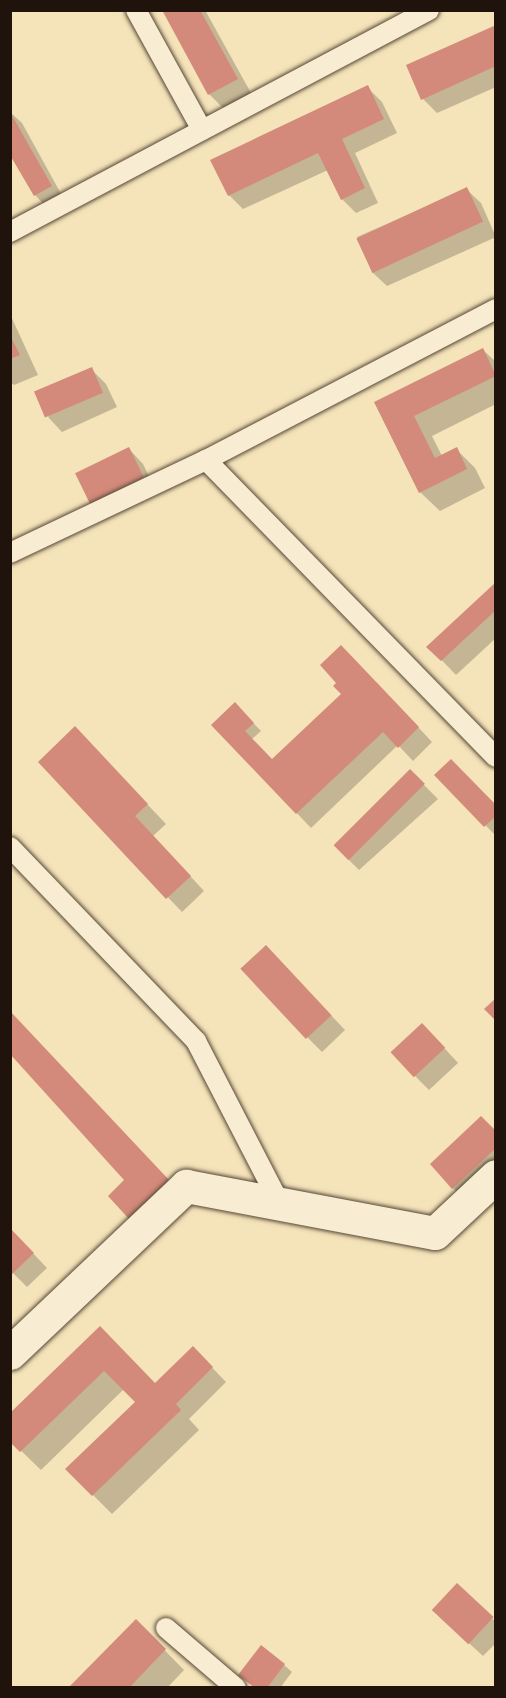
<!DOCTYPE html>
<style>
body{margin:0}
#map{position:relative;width:506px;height:1698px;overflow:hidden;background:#f5e3b9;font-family:"Libre Caslon Text",serif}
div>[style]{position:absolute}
.shadow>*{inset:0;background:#0003}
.building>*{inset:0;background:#d38a7a;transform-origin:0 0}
.roads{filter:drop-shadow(0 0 2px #554737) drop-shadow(0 0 2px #554737)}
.service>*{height:20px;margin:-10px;padding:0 10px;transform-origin:10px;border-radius:10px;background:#f8edd2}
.minor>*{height:33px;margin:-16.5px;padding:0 16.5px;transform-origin:16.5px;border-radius:16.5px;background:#f8edd2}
span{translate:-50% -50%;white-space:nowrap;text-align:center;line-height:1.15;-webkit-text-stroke:6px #f8edd2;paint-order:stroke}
.frame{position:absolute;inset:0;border:12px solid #20130c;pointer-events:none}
</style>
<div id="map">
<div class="shadow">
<div style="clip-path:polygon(163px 10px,205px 10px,251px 93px,223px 108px,209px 94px)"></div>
<div style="clip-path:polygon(496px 27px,496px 87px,437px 113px,423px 99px)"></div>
<div style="clip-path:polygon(367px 87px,382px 102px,397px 133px,355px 153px,378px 203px,356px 213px,342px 199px,328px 170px,243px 209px,229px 195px)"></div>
<div style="clip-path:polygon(10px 112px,22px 123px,65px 201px,49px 210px,35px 195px,10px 152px)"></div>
<div style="clip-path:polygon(466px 189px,481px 203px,496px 237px,387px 286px,372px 272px,357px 237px)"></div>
<div style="clip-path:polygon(10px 314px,38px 375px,14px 385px,10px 382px)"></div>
<div style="clip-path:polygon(483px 350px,496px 362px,496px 404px,432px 436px,442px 456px,456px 449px,475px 468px,485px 488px,440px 511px,420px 492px,376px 403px)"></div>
<div style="clip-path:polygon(91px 369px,106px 384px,117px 407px,62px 432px,48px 417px)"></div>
<div style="clip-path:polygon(129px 449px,143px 464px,157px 493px,105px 517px,91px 503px)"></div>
<div style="clip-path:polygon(496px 584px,496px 638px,456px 675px,429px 647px)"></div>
<div style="clip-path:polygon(377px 683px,432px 742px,413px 761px,398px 745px,311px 828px,213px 725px,235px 704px,261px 731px,252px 739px,273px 761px)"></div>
<div style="clip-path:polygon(94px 748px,166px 824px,153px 836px,204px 891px,182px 912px,114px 841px)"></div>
<div style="clip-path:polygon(410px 771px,438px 799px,359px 870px,345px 856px)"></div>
<div style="clip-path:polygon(436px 775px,496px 807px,496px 836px)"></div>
<div style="clip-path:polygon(280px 961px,345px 1030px,322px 1052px,308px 1038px)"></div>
<div style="clip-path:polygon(436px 1039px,458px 1063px,429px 1090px,415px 1076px)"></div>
<div style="clip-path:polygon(496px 1132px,496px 1176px,467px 1202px,453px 1188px)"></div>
<div style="clip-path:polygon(10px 1229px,47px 1268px,27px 1287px,10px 1270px)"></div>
<div style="clip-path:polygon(100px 1329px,155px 1384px,193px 1348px,226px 1382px,189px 1419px,199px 1430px,112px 1514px,67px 1469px,137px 1402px,124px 1389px,41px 1470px,10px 1440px)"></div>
<div style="clip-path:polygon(457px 1586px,496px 1622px,496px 1643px,483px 1656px,448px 1624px)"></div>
<div style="clip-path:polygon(136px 1621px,184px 1670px,167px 1688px,70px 1688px)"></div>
<div style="clip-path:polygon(284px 1665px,292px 1672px,280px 1688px,255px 1688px)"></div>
</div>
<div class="building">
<div style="clip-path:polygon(162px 10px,200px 10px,238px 79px,208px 95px)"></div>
<div style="clip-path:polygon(496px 25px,496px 66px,421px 100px,406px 65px)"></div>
<div style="clip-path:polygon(368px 85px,384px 119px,342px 139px,365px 188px,341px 200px,318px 153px,228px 196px,210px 160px)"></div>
<div style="clip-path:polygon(10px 112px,52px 186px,34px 196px,10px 155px)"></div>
<div style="left:467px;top:187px;width:38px;height:122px;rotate:65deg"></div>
<div style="clip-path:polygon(10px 335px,20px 355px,10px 359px)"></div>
<div style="clip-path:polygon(483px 348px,496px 376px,414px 416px,435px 458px,457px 447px,467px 469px,419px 493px,374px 402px)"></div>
<div style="left:92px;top:367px;width:28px;height:63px;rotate:67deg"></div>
<div style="left:129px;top:447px;width:34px;height:60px;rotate:64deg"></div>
<div style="clip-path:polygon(496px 582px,496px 610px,441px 661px,426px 647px)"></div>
<div style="clip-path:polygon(341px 645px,419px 727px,398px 748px,383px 732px,296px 814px,211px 725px,235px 702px,254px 723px,245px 731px,272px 759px,341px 694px,333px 686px,336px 683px,320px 665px)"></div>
<div style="clip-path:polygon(75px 726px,148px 804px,135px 816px,191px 876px,166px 899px,38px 762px)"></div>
<div style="clip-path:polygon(451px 759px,496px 805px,496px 816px,484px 827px,434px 775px)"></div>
<div style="left:410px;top:769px;width:21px;height:108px;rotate:45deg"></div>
<div style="left:266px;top:945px;width:96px;height:35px;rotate:47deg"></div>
<div style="clip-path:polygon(496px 998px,496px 1021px,484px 1009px)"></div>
<div style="clip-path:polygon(10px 1011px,170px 1181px,129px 1219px,108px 1196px,124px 1180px,10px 1054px)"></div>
<div style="left:422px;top:1023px;width:34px;height:43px;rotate:47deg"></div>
<div style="clip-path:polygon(481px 1116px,496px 1131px,496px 1148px,452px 1189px,430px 1164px)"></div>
<div style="clip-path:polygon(10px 1228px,34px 1253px,12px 1274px,10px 1272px)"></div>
<div style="clip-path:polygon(100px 1326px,155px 1383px,193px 1346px,213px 1367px,176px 1404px,181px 1410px,92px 1496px,65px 1469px,135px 1402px,104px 1371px,20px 1452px,10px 1442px,10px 1413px)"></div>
<div style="left:457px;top:1583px;width:50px;height:37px;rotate:43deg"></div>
<div style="clip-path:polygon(136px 1619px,166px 1649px,129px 1688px,68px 1688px)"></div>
<div style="clip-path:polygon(261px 1645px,285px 1664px,267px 1688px,255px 1688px,238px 1675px)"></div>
</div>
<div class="roads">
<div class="service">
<div style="left:136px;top:10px;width:137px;rotate:61.2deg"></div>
<div style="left:10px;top:232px;width:474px;rotate:-27.9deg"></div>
<div style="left:206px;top:460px;width:415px;rotate:45.7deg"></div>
<div style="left:10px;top:553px;width:217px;rotate:-25.4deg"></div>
<div style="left:206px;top:460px;width:327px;rotate:-27.5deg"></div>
<div style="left:10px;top:847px;width:269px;rotate:46.2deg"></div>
<div style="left:196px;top:1041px;width:183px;rotate:62.7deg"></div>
<div style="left:166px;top:1628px;width:92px;rotate:40.6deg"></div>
</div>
<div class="minor">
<div style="left:10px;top:1353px;width:243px;rotate:-43.5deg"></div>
<div style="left:186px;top:1186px;width:253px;rotate:10.7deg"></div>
<div style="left:435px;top:1233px;width:83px;rotate:-43.1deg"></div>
</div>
</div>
<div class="frame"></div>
</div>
